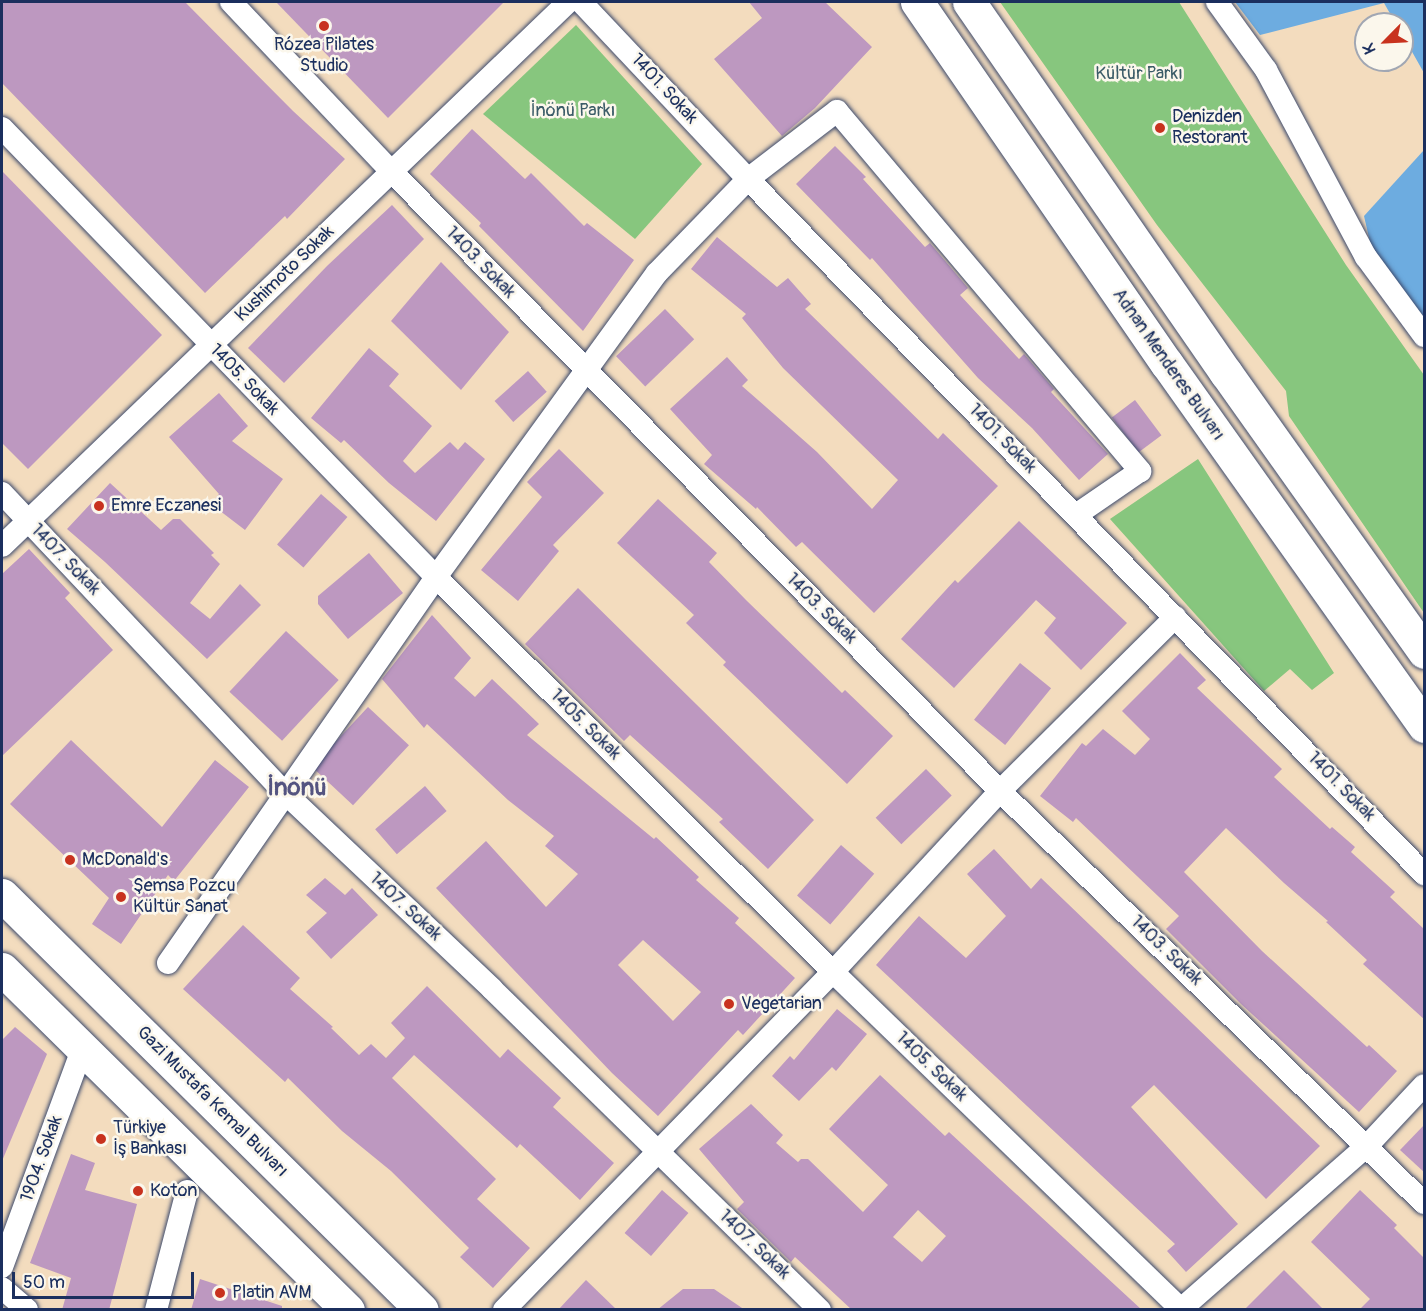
<!DOCTYPE html>
<meta charset="utf-8">
<style>
body{margin:0}
#map{position:relative;width:1426px;height:1311px;overflow:hidden;background:#f3dcbe;font-family:Pangolin,sans-serif}
div>[style]{position:absolute}
.green>*{inset:0;background:#87c67e}
.water>*{inset:0;background:#6dace0}
.building>*{inset:0;background:#bd98c0;transform-origin:0 0}
.roads{filter:drop-shadow(0 0 2px #3b496c) drop-shadow(0 0 2px #3b496c)}
.street>*{height:22px;margin:-11px;padding:0 11px;transform-origin:11px;border-radius:11px;background:#fff}
.primary>*{height:33px;margin:-16.5px;padding:0 16.5px;transform-origin:16.5px;border-radius:16.5px;background:#fff}
.highway>*{height:33px;margin:-16.5px;padding:0 16.5px;transform-origin:16.5px;border-radius:16.5px;background:#fff}
.dots>*{width:16px;height:16px;translate:-50% -50%;box-sizing:border-box;border:3px solid #fbf7ec;border-radius:50%}
span{translate:-50% -50%;white-space:nowrap;text-align:center;line-height:1.15;-webkit-text-stroke:5px #fbf7ec;paint-order:stroke}
.poi-label{font-size:18px;color:#1b2f5e}
.left{translate:0 -50%;text-align:left}
.park-label{font-size:18px;color:#3b5c68}
.street-label{font-size:18px;color:#1b2f5e}
.district-label{font-size:24px;color:#545480;font-weight:700}
.frame{position:absolute;inset:0;border:3px solid #1b2f5e;pointer-events:none}
.north{position:absolute;left:1354px;top:12px;width:60px;height:60px;box-sizing:border-box;background:#fbf7ec;border:2px solid #a1a7b3;border-radius:50%;rotate:246deg;font-size:16px;font-weight:700;line-height:24px;text-align:center;color:#1b2f5e}
.north::after{content:'';display:block;margin:auto;width:21px;height:27px;background:#c8321e;clip-path:polygon(50% 0,100% 100%,50% 72%,0 100%)}
.scale{position:absolute;left:12px;top:1272px;width:182px;height:27px;box-sizing:border-box;border:3px solid #1b2f5e;border-top:0;padding-left:8px;font-size:18px;line-height:21px;white-space:nowrap;color:#1b2f5e;-webkit-text-stroke:4px #fbf7ec;paint-order:stroke}
</style>
<div id="map">
<div class="green">
<div style="clip-path:polygon(1000px 2px,1179px 2px,1346px 265px,1424px 375px,1424px 613px,1289px 416px,1286px 391px,1157px 225px)"></div>
<div style="clip-path:polygon(576px 25px,702px 164px,635px 239px,483px 114px)"></div>
<div style="clip-path:polygon(1198px 459px,1334px 673px,1312px 690px,1290px 669px,1264px 691px,1110px 519px)"></div>
</div>
<div class="water">
<div style="clip-path:polygon(1235px 2px,1424px 2px,1424px 73px,1402px 34px,1402px 24px,1396px 24px,1384px 3px,1260px 35px)"></div>
<div style="clip-path:polygon(1424px 150px,1424px 318px,1373px 255px,1364px 216px)"></div>
</div>
<div class="building">
<div style="clip-path:polygon(2px 2px,185px 2px,293px 111px,345px 159px,287px 219px,285px 216px,205px 293px,2px 83px)"></div>
<div style="clip-path:polygon(276px 2px,504px 2px,388px 118px)"></div>
<div style="clip-path:polygon(749px 2px,825px 2px,872px 47px,815px 108px,782px 136px,714px 59px,762px 18px)"></div>
<div style="clip-path:polygon(472px 129px,525px 179px,531px 173px,584px 226px,587px 223px,634px 260px,583px 331px,479px 226px,481px 223px,430px 174px)"></div>
<div style="clip-path:polygon(835px 146px,866px 177px,863px 179px,925px 247px,930px 243px,968px 288px,960px 295px,1019px 359px,1024px 354px,1054px 389px,1051px 392px,1108px 454px,1079px 480px,1032px 428px,978px 378px,872px 258px,870px 260px,796px 184px)"></div>
<div style="clip-path:polygon(2px 171px,162px 335px,28px 469px,2px 443px)"></div>
<div style="clip-path:polygon(392px 205px,424px 239px,284px 383px,248px 348px,327px 266px)"></div>
<div style="clip-path:polygon(717px 237px,777px 287px,788px 278px,811px 304px,805px 309px,938px 439px,943px 433px,998px 486px,874px 613px,802px 542px,796px 547px,757px 507px,756px 509px,704px 464px,712px 455px,670px 409px,727px 357px,748px 380px,742px 386px,817px 452px,872px 509px,898px 480px,783px 368px,742px 318px,746px 314px,691px 269px)"></div>
<div style="clip-path:polygon(441px 262px,509px 332px,461px 390px,391px 321px)"></div>
<div style="left:665px;top:309px;width:42px;height:68px;rotate:46deg"></div>
<div style="clip-path:polygon(369px 348px,399px 374px,389px 386px,432px 426px,403px 461px,415px 473px,450px 442px,458px 450px,465px 442px,485px 459px,436px 521px,389px 483px,344px 440px,341px 443px,311px 418px)"></div>
<div style="left:528px;top:371px;width:28px;height:45px;rotate:48deg"></div>
<div style="clip-path:polygon(219px 393px,248px 426px,232px 441px,283px 479px,245px 530px,211px 504px,219px 494px,169px 437px)"></div>
<div style="left:1135px;top:400px;width:44px;height:29px;rotate:53deg"></div>
<div style="clip-path:polygon(559px 449px,604px 493px,553px 545px,559px 551px,518px 601px,481px 570px,542px 497px,527px 482px)"></div>
<div style="clip-path:polygon(110px 483px,161px 530px,173px 519px,180px 519px,214px 553px,211px 555px,220px 564px,190px 603px,210px 619px,240px 584px,261px 605px,207px 659px,105px 562px,67px 529px)"></div>
<div style="left:321px;top:494px;width:35px;height:67px;rotate:41deg"></div>
<div style="clip-path:polygon(658px 499px,717px 553px,709px 562px,746px 600px,842px 693px,845px 690px,893px 736px,847px 784px,723px 665px,726px 662px,686px 623px,694px 615px,617px 543px)"></div>
<div style="clip-path:polygon(1019px 521px,1127px 623px,1081px 670px,1044px 633px,1056px 618px,1036px 600px,954px 688px,901px 639px,955px 580px,958px 583px)"></div>
<div style="clip-path:polygon(29px 549px,70px 593px,65px 598px,113px 650px,2px 756px,2px 574px)"></div>
<div style="clip-path:polygon(369px 553px,403px 593px,348px 639px,318px 604px,318px 596px)"></div>
<div style="clip-path:polygon(578px 588px,814px 820px,768px 869px,719px 822px,723px 819px,630px 735px,624px 741px,525px 644px)"></div>
<div style="clip-path:polygon(evenodd,432px 615px,471px 658px,454px 678px,475px 697px,492px 679px,539px 724px,527px 735px,654px 839px,656px 837px,699px 877px,696px 880px,739px 918px,735px 923px,795px 978px,743px 1035px,738px 1030px,658px 1116px,612px 1073px,436px 888px,486px 841px,546px 907px,578px 874px,545px 846px,554px 836px,508px 800px,427px 724px,424px 728px,382px 679px,432px 615px,643px 940px,701px 992px,673px 1021px,618px 965px,643px 940px)"></div>
<div style="left:286px;top:631px;width:72px;height:83px;rotate:43deg"></div>
<div style="clip-path:polygon(1180px 653px,1206px 680px,1197px 688px,1282px 769px,1274px 777px,1330px 829px,1332px 827px,1355px 847px,1351px 852px,1395px 892px,1390px 897px,1425px 930px,1425px 1020px,1363px 964px,1367px 960px,1326px 922px,1328px 921px,1284px 883px,1226px 828px,1184px 872px,1262px 951px,1367px 1047px,1369px 1045px,1397px 1071px,1359px 1112px,1241px 1004px,1166px 929px,1179px 916px,1076px 818px,1073px 822px,1040px 796px,1082px 743px,1086px 746px,1103px 729px,1135px 755px,1150px 739px,1122px 711px)"></div>
<div style="left:1020px;top:663px;width:40px;height:73px;rotate:39deg"></div>
<div style="left:368px;top:707px;width:56px;height:82px;rotate:43deg"></div>
<div style="clip-path:polygon(71px 740px,162px 827px,215px 760px,249px 787px,174px 881px,168px 875px,121px 944px,92px 924px,109px 898px,10px 804px)"></div>
<div style="left:926px;top:769px;width:37px;height:70px;rotate:46deg"></div>
<div style="left:425px;top:786px;width:33px;height:66px;rotate:49deg"></div>
<div style="left:841px;top:845px;width:44px;height:67px;rotate:41deg"></div>
<div style="clip-path:polygon(994px 849px,1031px 889px,1041px 878px,1320px 1146px,1266px 1199px,1154px 1085px,1131px 1107px,1238px 1224px,1186px 1272px,1167px 1251px,1175px 1244px,876px 965px,919px 916px,966px 958px,1006px 916px,967px 874px)"></div>
<div style="clip-path:polygon(325px 878px,345px 895px,352px 888px,378px 915px,331px 959px,306px 932px,327px 913px,306px 895px)"></div>
<div style="clip-path:polygon(243px 925px,300px 978px,290px 989px,333px 1027px,331px 1028px,359px 1055px,371px 1044px,386px 1058px,405px 1038px,391px 1023px,427px 986px,500px 1058px,508px 1049px,561px 1098px,553px 1107px,614px 1163px,580px 1200px,520px 1144px,517px 1148px,414px 1055px,392px 1078px,496px 1179px,477px 1199px,530px 1248px,493px 1288px,460px 1257px,469px 1248px,391px 1171px,342px 1131px,288px 1078px,285px 1082px,261px 1060px,183px 989px)"></div>
<div style="clip-path:polygon(837px 1009px,867px 1034px,836px 1071px,832px 1067px,799px 1101px,772px 1076px,790px 1056px,794px 1060px)"></div>
<div style="clip-path:polygon(15px 1027px,47px 1054px,2px 1161px,2px 1040px)"></div>
<div style="clip-path:polygon(evenodd,880px 1075px,945px 1136px,949px 1132px,1142px 1310px,852px 1310px,795px 1257px,791px 1262px,737px 1209px,744px 1202px,699px 1149px,751px 1104px,783px 1135px,776px 1143px,798px 1162px,801px 1159px,808px 1159px,863px 1212px,888px 1185px,829px 1129px,880px 1075px,918px 1210px,946px 1236px,922px 1262px,893px 1237px,918px 1210px)"></div>
<div style="clip-path:polygon(1425px 1124px,1425px 1173px,1400px 1150px)"></div>
<div style="clip-path:polygon(71px 1154px,95px 1163px,85px 1190px,137px 1204px,109px 1310px,62px 1310px,71px 1278px,30px 1263px)"></div>
<div style="left:662px;top:1190px;width:35px;height:57px;rotate:41deg"></div>
<div style="clip-path:polygon(1360px 1190px,1397px 1225px,1394px 1228px,1425px 1259px,1425px 1310px,1359px 1310px,1370px 1299px,1311px 1242px)"></div>
<div style="clip-path:polygon(1284px 1270px,1324px 1310px,1244px 1310px)"></div>
<div style="clip-path:polygon(200px 1279px,282px 1306px,282px 1310px,191px 1310px)"></div>
<div style="clip-path:polygon(586px 1280px,617px 1310px,558px 1310px)"></div>
<div style="clip-path:polygon(683px 1289px,714px 1289px,745px 1310px,657px 1310px)"></div>
</div>
<div class="roads">
<div class="street">
<div style="left:231px;top:2px;width:234px;rotate:46.6deg"></div>
<div style="left:392px;top:172px;width:868px;rotate:45.51deg"></div>
<div style="left:1000px;top:791px;width:591px;rotate:44.18deg"></div>
<div style="left:581px;top:2px;width:243px;rotate:46.7deg"></div>
<div style="left:748px;top:179px;width:970px;rotate:45.79deg"></div>
<div style="left:1217px;top:2px;width:84px;rotate:54.2deg"></div>
<div style="left:1266px;top:70px;width:212px;rotate:61.9deg"></div>
<div style="left:1366px;top:257px;width:98px;rotate:53.7deg"></div>
<div style="left:2px;top:128px;width:624px;rotate:45.97deg"></div>
<div style="left:436px;top:577px;width:560px;rotate:44.86deg"></div>
<div style="left:833px;top:972px;width:486px;rotate:44.1deg"></div>
<div style="left:2px;top:493px;width:412px;rotate:46.7deg"></div>
<div style="left:285px;top:793px;width:285px;rotate:43.4deg"></div>
<div style="left:492px;top:989px;width:459px;rotate:44.4deg"></div>
<div style="left:2px;top:546px;width:785px;rotate:-43.86deg"></div>
<div style="left:168px;top:963px;width:470px;rotate:-55.2deg"></div>
<div style="left:436px;top:577px;width:376px;rotate:-54deg"></div>
<div style="left:657px;top:273px;width:131px;rotate:-45.9deg"></div>
<div style="left:748px;top:179px;width:112px;rotate:-37.4deg"></div>
<div style="left:837px;top:111px;width:471px;rotate:49.9deg"></div>
<div style="left:1140px;top:471px;width:78px;rotate:145.5deg"></div>
<div style="left:2px;top:1267px;width:231px;rotate:-69.8deg"></div>
<div style="left:2px;top:1288px;width:33px;rotate:41deg"></div>
<div style="left:156px;top:1310px;width:123px;rotate:-75.4deg"></div>
<div style="left:504px;top:1310px;width:472px;rotate:-45.8deg"></div>
<div style="left:833px;top:972px;width:246px;rotate:-47.3deg"></div>
<div style="left:1000px;top:791px;width:247px;rotate:-44.8deg"></div>
<div style="left:1180px;top:1310px;width:249px;rotate:-41.3deg"></div>
<div style="left:1367px;top:1146px;width:83px;rotate:-46.9deg"></div>
</div>
<div class="primary">
<div style="left:917px;top:2px;width:440px;rotate:55.4deg"></div>
<div style="left:1167px;top:364px;width:444px;rotate:54.6deg"></div>
<div style="left:969px;top:2px;width:451px;rotate:55.3deg"></div>
<div style="left:1226px;top:373px;width:342px;rotate:54.6deg"></div>
</div>
<div class="highway">
<div style="left:2px;top:895px;width:590px;rotate:44.66deg"></div>
<div style="left:2px;top:969px;width:486px;rotate:44.6deg"></div>
</div>
</div>
<div class="dots">
<div style="left:324px;top:26px;background:#c8321e"></div>
<div style="left:1160px;top:128px;background:#c8321e"></div>
<div style="left:99px;top:506px;background:#c8321e"></div>
<div style="left:70px;top:860px;background:#c8321e"></div>
<div style="left:121px;top:897px;background:#c8321e"></div>
<div style="left:729px;top:1004px;background:#c8321e"></div>
<div style="left:101px;top:1139px;background:#c8321e"></div>
<div style="left:138px;top:1191px;background:#c8321e"></div>
<div style="left:220px;top:1293px;background:#c8321e"></div>
</div>
<div class="poi-label">
<span style="left:324px;top:56px">Rózea Pilates<br>Studio</span>
<span class="left" style="left:1172px;top:128px">Denizden<br>Restorant</span>
<span class="left" style="left:111px;top:506px">Emre Eczanesi</span>
<span class="left" style="left:82px;top:860px">McDonald's</span>
<span class="left" style="left:133px;top:897px">Şemsa Pozcu<br>Kültür Sanat</span>
<span class="left" style="left:741px;top:1004px">Vegetarian</span>
<span class="left" style="left:113px;top:1139px">Türkiye<br>İş Bankası</span>
<span class="left" style="left:150px;top:1191px">Koton</span>
<span class="left" style="left:232px;top:1293px">Platin AVM</span>
</div>
<div class="park-label">
<span style="left:1139px;top:74px">Kültür Parkı</span>
<span style="left:573px;top:111px">İnönü Parkı</span>
</div>
<div class="street-label">
<span style="left:664px;top:89px;rotate:47deg">1401. Sokak</span>
<span style="left:480px;top:263px;rotate:46deg">1403. Sokak</span>
<span style="left:285px;top:274px;rotate:-44deg">Kushimoto Sokak</span>
<span style="left:1168px;top:365px;rotate:55deg">Adnan Menderes Bulvarı</span>
<span style="left:244px;top:380px;rotate:46deg">1405. Sokak</span>
<span style="left:1002px;top:439px;rotate:46deg">1401. Sokak</span>
<span style="left:65px;top:560px;rotate:46deg">1407. Sokak</span>
<span style="left:821px;top:609px;rotate:45deg">1403. Sokak</span>
<span style="left:585px;top:725px;rotate:45deg">1405. Sokak</span>
<span style="left:1341px;top:787px;rotate:46deg">1401. Sokak</span>
<span style="left:405px;top:907px;rotate:43deg">1407. Sokak</span>
<span style="left:1166px;top:951px;rotate:44deg">1403. Sokak</span>
<span style="left:931px;top:1067px;rotate:44deg">1405. Sokak</span>
<span style="left:212px;top:1102px;rotate:45deg">Gazi Mustafa Kemal Bulvarı</span>
<span style="left:42px;top:1159px;rotate:-70deg">1904. Sokak</span>
<span style="left:754px;top:1245px;rotate:44deg">1407. Sokak</span>
</div>
<div class="district-label">
<span style="left:297px;top:788px">İnönü</span>
</div>
<div class="frame"></div>
<div class="north">K</div>
<div class="scale">50 m</div>
</div>
